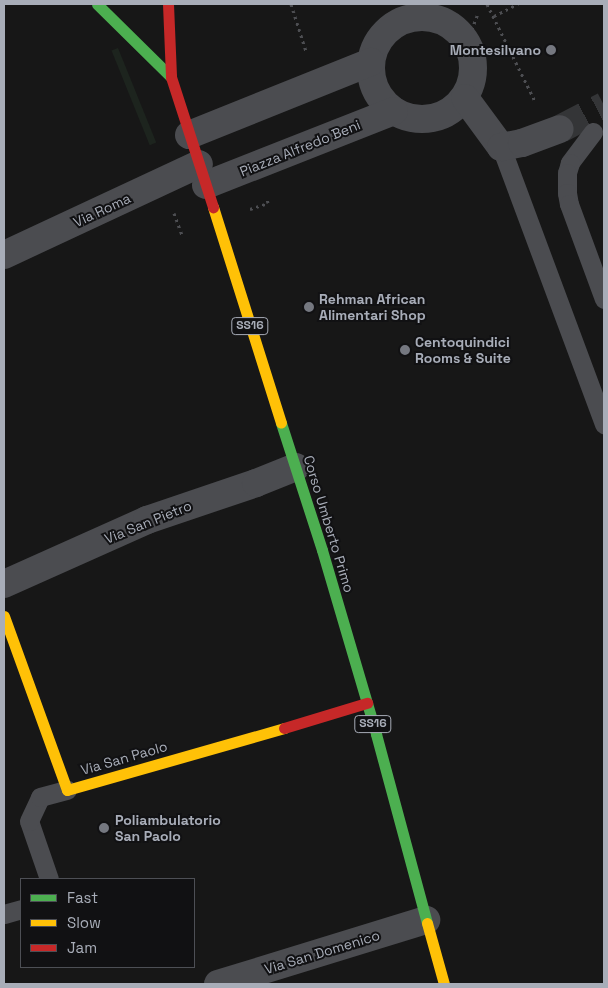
<!DOCTYPE html>
<style>
body{margin:0}
#map{position:relative;width:608px;height:988px;overflow:hidden;background:#171717;font-family:"Space Grotesk",sans-serif}
div>[style]{position:absolute}
.green>*{inset:0;background:#1d241e;transform-origin:0 0}
.street-tunnel>*{height:28px;margin-top:-14px;transform-origin:0;background:repeating-linear-gradient(90deg,#343537 0 28px,transparent 0 42px)}
.path>*{height:3px;margin-top:-1.5px;transform-origin:0;background:repeating-linear-gradient(90deg,#4d4e52 0 2.5px,transparent 0 6.5px)}
.lane>*{height:19px;margin:-9.5px;padding:0 9.5px;transform-origin:9.5px;border-radius:9.5px;background:#4b4c50}
.street>*{height:28px;margin:-14px;padding:0 14px;transform-origin:14px;border-radius:14px;background:#4b4c50}
.street>.ring{margin:-14px;padding:0;box-sizing:content-box;background:none;border:28px solid #4b4c50;border-radius:50%}
.fast>*{height:11px;margin:-5.5px;padding:0 5.5px;transform-origin:5.5px;border-radius:5.5px;background:#4caf50}
.slow>*{height:11px;margin:-5.5px;padding:0 5.5px;transform-origin:5.5px;border-radius:5.5px;background:#ffc107}
.jam>*{height:11px;margin:-5.5px;padding:0 5.5px;transform-origin:5.5px;border-radius:5.5px;background:#c62828}
.dots>*{width:14px;height:14px;translate:-50% -50%;box-sizing:border-box;border:2px solid #111113;border-radius:50%}
span{translate:-50% -50%;white-space:nowrap;text-align:center;line-height:1.15;-webkit-text-stroke:4px #111113;paint-order:stroke}
.shield-label span{padding:1px 4px;background:#111113;border:1px solid;border-radius:4px;-webkit-text-stroke-width:0}
.shield-label{font-size:12px;color:#a8adb8;font-weight:700}
.poi-label{font-size:14px;color:#a8adb8;font-weight:700}
.right{translate:-100% -50%;text-align:right}
.left{translate:0 -50%;text-align:left}
.street-label{font-size:14px;color:#a8adb8}
.frame{position:absolute;inset:0;border:5px solid #a8adb8;pointer-events:none}
.legend{position:absolute;left:20px;top:878px;width:175px;height:90px;box-sizing:border-box;background:#111113;border:1px solid #4d4f55;margin:0;padding:6px 9px;list-style:none;font-size:15px;color:#a8adb8}
.legend li{display:flex;align-items:center;gap:10px;height:25px}
.legend b{width:25px;border:1px solid #4d4f55}
</style>
<div id="map">
<div class="green">
<div style="left:118px;top:48px;width:102px;height:7px;rotate:68deg"></div>
</div>
<div class="street-tunnel">
<div style="left:560px;top:129px;width:50px;rotate:-27.6deg"></div>
</div>
<div class="path">
<div style="left:291px;top:4px;width:49px;rotate:72.3deg"></div>
<div style="left:487px;top:4px;width:108px;rotate:63.7deg"></div>
<div style="left:494px;top:16px;width:27px;rotate:-27deg"></div>
<div style="left:467px;top:42px;width:31px;rotate:-69deg"></div>
<div style="left:250px;top:209px;width:19px;rotate:-18deg"></div>
<div style="left:268px;top:203px;width:4px;rotate:-104deg"></div>
<div style="left:174px;top:213px;width:23px;rotate:70deg"></div>
</div>
<div class="lane">
<div style="left:593px;top:132px;width:39px;rotate:127deg"></div>
<div style="left:570px;top:163px;width:10px;rotate:107deg"></div>
<div style="left:567px;top:173px;width:20px;rotate:90deg"></div>
<div style="left:567px;top:193px;width:11px;rotate:80deg"></div>
<div style="left:569px;top:204px;width:101px;rotate:69.8deg"></div>
<div style="left:501px;top:147px;width:296px;rotate:69.6deg"></div>
<div style="left:49px;top:879px;width:61px;rotate:-109deg"></div>
<div style="left:29px;top:821px;width:26px;rotate:-65deg"></div>
<div style="left:40px;top:797px;width:28px;rotate:-15deg"></div>
<div style="left:4px;top:914px;width:18px;rotate:-16deg"></div>
</div>
<div class="street">
<div class="ring" style="left:371px;top:17px;width:74px;height:74px"></div>
<div style="left:465px;top:98px;width:61px;rotate:53.7deg"></div>
<div style="left:501px;top:147px;width:21px;rotate:-11deg"></div>
<div style="left:522px;top:143px;width:40px;rotate:-20.2deg"></div>
<div style="left:189px;top:135px;width:196px;rotate:-21.9deg"></div>
<div style="left:206px;top:185px;width:202px;rotate:-21.5deg"></div>
<div style="left:4px;top:255px;width:215px;rotate:-25deg"></div>
<div style="left:4px;top:584px;width:157px;rotate:-24.1deg"></div>
<div style="left:147px;top:520px;width:115px;rotate:-18.7deg"></div>
<div style="left:256px;top:483px;width:43px;rotate:-21.8deg"></div>
<div style="left:218px;top:984px;width:218px;rotate:-17.1deg"></div>
</div>
<div class="fast">
<div style="left:97px;top:4px;width:104px;rotate:44.6deg"></div>
<div style="left:281px;top:423px;width:133px;rotate:72.1deg"></div>
<div style="left:322px;top:550px;width:192px;rotate:73.6deg"></div>
<div style="left:376px;top:734px;width:196px;rotate:74.9deg"></div>
</div>
<div class="slow">
<div style="left:213px;top:207px;width:226px;rotate:72.5deg"></div>
<div style="left:4px;top:616px;width:185px;rotate:70.1deg"></div>
<div style="left:67px;top:790px;width:226px;rotate:-15.9deg"></div>
<div style="left:427px;top:923px;width:63px;rotate:74.4deg"></div>
</div>
<div class="jam">
<div style="left:168px;top:4px;width:73px;rotate:87.6deg"></div>
<div style="left:171px;top:77px;width:137px;rotate:72.1deg"></div>
<div style="left:284px;top:728px;width:87px;rotate:-16.8deg"></div>
</div>
<div class="dots">
<div style="left:551px;top:50px;background:#757880"></div>
<div style="left:309px;top:307px;background:#757880"></div>
<div style="left:405px;top:350px;background:#757880"></div>
<div style="left:104px;top:828px;background:#757880"></div>
</div>
<div class="shield-label">
<span style="left:250px;top:326px">SS16</span>
<span style="left:373px;top:724px">SS16</span>
</div>
<div class="poi-label">
<span class="right" style="left:541px;top:50px">Montesilvano</span>
<span class="left" style="left:319px;top:307px">Rehman African<br>Alimentari Shop</span>
<span class="left" style="left:415px;top:350px">Centoquindici<br>Rooms &amp; Suite</span>
<span class="left" style="left:115px;top:828px">Poliambulatorio<br>San Paolo</span>
</div>
<div class="street-label">
<span style="left:300px;top:148px;rotate:-22deg">Piazza Alfredo Beni</span>
<span style="left:102px;top:210px;rotate:-25deg">Via Roma</span>
<span style="left:148px;top:522px;rotate:-22deg">Via San Pietro</span>
<span style="left:329px;top:524px;rotate:73deg">Corso Umberto Primo</span>
<span style="left:124px;top:758px;rotate:-16deg">Via San Paolo</span>
<span style="left:322px;top:952px;rotate:-17deg">Via San Domenico</span>
</div>
<div class="frame"></div>
<ul class="legend">
<li><b style="height:6px;background:#4caf50"></b>Fast</li>
<li><b style="height:6px;background:#ffc107"></b>Slow</li>
<li><b style="height:6px;background:#c62828"></b>Jam</li>
</ul>
</div>
